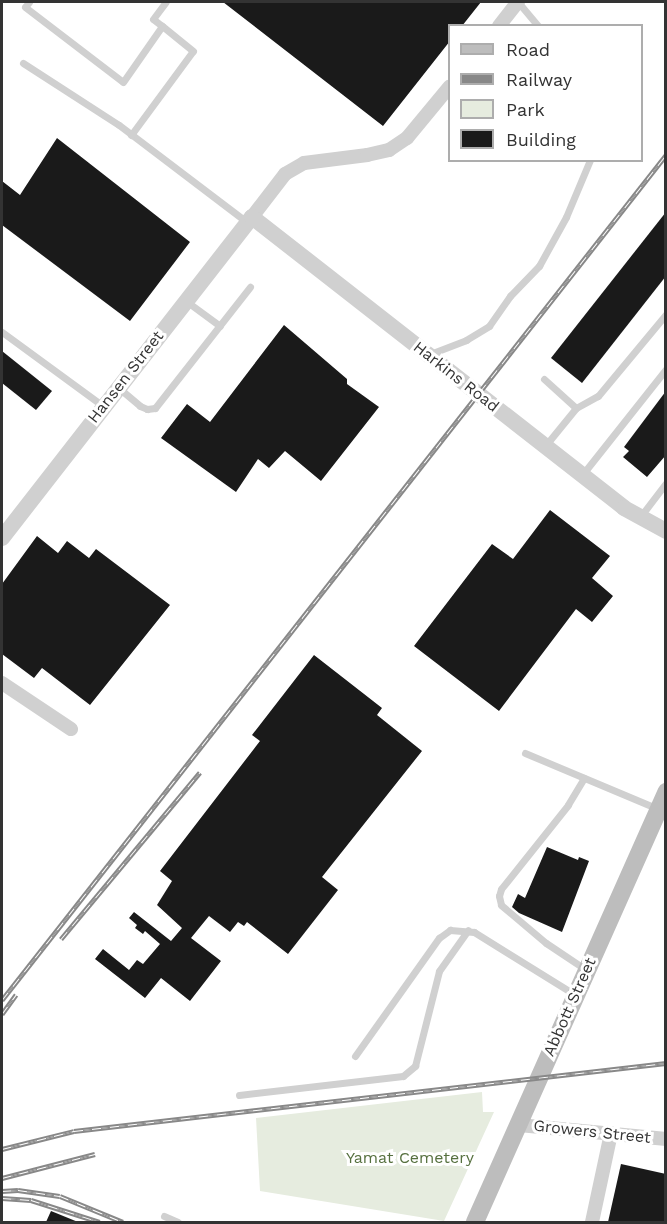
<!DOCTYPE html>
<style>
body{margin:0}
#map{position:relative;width:667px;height:1224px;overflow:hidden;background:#fff;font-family:"Work Sans",sans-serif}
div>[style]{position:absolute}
.green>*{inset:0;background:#e6ecdf}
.building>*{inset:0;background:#1a1a1a}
.service>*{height:7px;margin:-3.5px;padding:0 3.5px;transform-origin:3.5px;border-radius:3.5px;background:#d0d0d0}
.minor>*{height:14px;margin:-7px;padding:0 7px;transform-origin:7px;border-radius:7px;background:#d0d0d0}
.tertiary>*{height:16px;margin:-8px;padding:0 8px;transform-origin:8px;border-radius:8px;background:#d0d0d0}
.secondary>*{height:18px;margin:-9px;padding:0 9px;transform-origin:9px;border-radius:9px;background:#bdbdbd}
.rail>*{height:5px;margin-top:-2.5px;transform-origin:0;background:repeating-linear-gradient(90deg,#fff 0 9px,#888 0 18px);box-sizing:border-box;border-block:2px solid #888}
span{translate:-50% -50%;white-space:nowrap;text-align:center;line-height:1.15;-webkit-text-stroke:6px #fff;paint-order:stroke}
.street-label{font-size:16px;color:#333}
.park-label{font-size:16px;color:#56703f}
.frame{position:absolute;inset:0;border:3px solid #333;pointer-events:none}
.legend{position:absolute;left:448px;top:24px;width:195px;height:138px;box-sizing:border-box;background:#fff;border:2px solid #adadad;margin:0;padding:8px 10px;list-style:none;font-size:18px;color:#333}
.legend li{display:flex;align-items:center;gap:12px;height:30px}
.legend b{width:30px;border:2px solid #adadad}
</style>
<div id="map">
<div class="green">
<div style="clip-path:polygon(482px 1092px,483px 1112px,494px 1112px,444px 1221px,260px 1191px,256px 1118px)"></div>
</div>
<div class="building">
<div style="clip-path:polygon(223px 2px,481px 2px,462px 26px,450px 26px,450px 41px,383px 126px)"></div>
<div style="clip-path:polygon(57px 138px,190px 242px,130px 321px,2px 225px,2px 181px,20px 195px)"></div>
<div style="clip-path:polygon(666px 212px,666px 276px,582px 383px,551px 358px)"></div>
<div style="clip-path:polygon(284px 325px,347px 379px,347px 384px,379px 407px,321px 481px,285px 451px,269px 468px,258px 459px,236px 492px,161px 438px,187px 404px,210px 422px)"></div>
<div style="clip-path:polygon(2px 351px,52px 391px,36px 410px,2px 383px)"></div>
<div style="clip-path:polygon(666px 391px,666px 455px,647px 477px,623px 457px,629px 451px,624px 447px)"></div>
<div style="clip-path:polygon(550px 510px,610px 556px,592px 578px,613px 596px,592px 622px,576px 609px,499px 711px,414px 646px,492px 544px,513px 559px)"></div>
<div style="clip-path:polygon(37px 536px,58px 553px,67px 541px,89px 558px,96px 549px,170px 605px,90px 705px,42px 668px,34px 678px,2px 654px,2px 584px)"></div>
<div style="clip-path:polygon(314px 655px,382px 708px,377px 715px,422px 751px,322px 877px,338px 890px,288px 954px,247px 922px,244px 926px,238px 922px,230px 932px,209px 916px,191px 938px,221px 961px,190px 1001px,161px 978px,145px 998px,95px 959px,103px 949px,129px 970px,137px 960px,143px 964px,160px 944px,145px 931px,143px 934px,135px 928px,137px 925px,129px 918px,134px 912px,171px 941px,182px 928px,157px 905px,172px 881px,160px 871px,260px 741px,252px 735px)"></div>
<div style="clip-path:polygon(547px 847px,578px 860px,579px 857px,589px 861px,562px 932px,519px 913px,512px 907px,518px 894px,525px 898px)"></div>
<div style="clip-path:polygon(621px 1164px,666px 1174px,666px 1222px,608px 1222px)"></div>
<div style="clip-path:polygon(51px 1211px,78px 1222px,46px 1222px)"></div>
</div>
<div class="service">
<div style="left:29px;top:2px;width:6px;rotate:129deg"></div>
<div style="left:25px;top:7px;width:123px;rotate:37.4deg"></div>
<div style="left:123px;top:82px;width:68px;rotate:-55.1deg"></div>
<div style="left:162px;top:26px;width:11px;rotate:-142deg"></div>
<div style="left:153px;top:19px;width:21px;rotate:-53deg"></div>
<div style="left:518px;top:2px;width:31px;rotate:50deg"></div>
<div style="left:23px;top:63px;width:114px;rotate:32.9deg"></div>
<div style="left:119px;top:125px;width:161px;rotate:37.2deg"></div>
<div style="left:131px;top:135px;width:104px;rotate:-53.6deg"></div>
<div style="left:193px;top:51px;width:40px;rotate:-141deg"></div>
<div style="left:186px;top:301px;width:42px;rotate:36.3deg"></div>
<div style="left:2px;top:332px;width:125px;rotate:36.2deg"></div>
<div style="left:430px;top:354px;width:39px;rotate:-21deg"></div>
<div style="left:466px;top:340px;width:27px;rotate:-31deg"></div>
<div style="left:489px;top:326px;width:37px;rotate:-55deg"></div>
<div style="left:510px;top:296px;width:42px;rotate:-46deg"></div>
<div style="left:539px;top:266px;width:56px;rotate:-61.1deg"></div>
<div style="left:566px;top:217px;width:62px;rotate:-67.2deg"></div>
<div style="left:544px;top:379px;width:43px;rotate:42.2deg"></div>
<div style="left:576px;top:408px;width:49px;rotate:129.2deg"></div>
<div style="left:120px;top:389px;width:26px;rotate:40deg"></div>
<div style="left:140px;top:406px;width:8px;rotate:23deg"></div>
<div style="left:147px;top:409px;width:8px;rotate:-7deg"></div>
<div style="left:155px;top:408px;width:154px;rotate:-51.9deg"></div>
<div style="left:576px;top:408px;width:25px;rotate:-29deg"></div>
<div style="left:598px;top:396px;width:107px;rotate:-50.3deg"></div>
<div style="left:582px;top:475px;width:135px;rotate:-51.6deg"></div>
<div style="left:640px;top:517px;width:43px;rotate:-52.6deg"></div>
<div style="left:525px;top:753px;width:144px;rotate:22.8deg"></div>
<div style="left:584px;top:778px;width:31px;rotate:121deg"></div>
<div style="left:568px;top:805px;width:107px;rotate:128.6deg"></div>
<div style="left:501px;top:889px;width:7px;rotate:106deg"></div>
<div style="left:499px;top:896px;width:9px;rotate:77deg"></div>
<div style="left:501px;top:905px;width:59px;rotate:40.2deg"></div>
<div style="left:546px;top:943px;width:47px;rotate:33.7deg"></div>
<div style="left:355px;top:1056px;width:145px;rotate:-54.6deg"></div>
<div style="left:439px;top:938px;width:14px;rotate:-36deg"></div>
<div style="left:450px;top:930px;width:24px;rotate:5deg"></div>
<div style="left:474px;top:932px;width:118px;rotate:31.8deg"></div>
<div style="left:239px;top:1095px;width:165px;rotate:-6.6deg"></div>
<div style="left:403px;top:1076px;width:16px;rotate:-40deg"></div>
<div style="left:415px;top:1066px;width:98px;rotate:-75.8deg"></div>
<div style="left:439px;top:971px;width:50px;rotate:-54.7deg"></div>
<div style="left:164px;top:1216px;width:15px;rotate:23deg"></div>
</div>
<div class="minor">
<div style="left:499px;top:26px;width:31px;rotate:-52deg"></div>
<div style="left:252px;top:217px;width:54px;rotate:-52.5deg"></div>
<div style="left:285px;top:174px;width:22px;rotate:-30deg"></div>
<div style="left:304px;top:163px;width:64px;rotate:-7.2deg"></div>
<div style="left:367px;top:155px;width:23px;rotate:-13deg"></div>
<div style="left:389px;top:150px;width:22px;rotate:-34deg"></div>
<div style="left:407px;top:138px;width:67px;rotate:-50.4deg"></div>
<div style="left:2px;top:683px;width:83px;rotate:33.7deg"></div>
<div style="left:519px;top:1125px;width:148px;rotate:5.4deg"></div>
<div style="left:592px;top:1222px;width:91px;rotate:-77.9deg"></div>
</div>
<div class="tertiary">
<div style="left:2px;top:538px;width:407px;rotate:-52.1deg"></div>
<div style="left:252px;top:217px;width:472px;rotate:38deg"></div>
<div style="left:624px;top:508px;width:48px;rotate:28.7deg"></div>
</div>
<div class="secondary">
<div style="left:475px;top:1222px;width:471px;rotate:-66deg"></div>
</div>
<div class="rail">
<div style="left:61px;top:939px;width:217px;rotate:-50.2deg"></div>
<div style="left:2px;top:1000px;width:1075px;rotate:-51.84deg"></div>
<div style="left:2px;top:1014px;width:24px;rotate:-54deg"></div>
<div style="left:2px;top:1149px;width:74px;rotate:-14deg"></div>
<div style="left:74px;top:1131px;width:596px;rotate:-6.55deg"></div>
<div style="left:2px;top:1178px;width:96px;rotate:-14.5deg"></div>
<div style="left:2px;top:1191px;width:16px;rotate:-4deg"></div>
<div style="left:18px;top:1190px;width:42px;rotate:8.1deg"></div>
<div style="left:60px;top:1196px;width:68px;rotate:22.4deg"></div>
<div style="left:2px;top:1198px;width:29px;rotate:4deg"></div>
<div style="left:31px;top:1200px;width:72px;rotate:17.7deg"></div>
</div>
<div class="street-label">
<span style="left:126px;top:377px;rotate:-52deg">Hansen Street</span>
<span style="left:456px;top:377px;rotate:38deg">Harkins Road</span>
<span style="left:570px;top:1007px;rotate:-66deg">Abbott Street</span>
<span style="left:592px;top:1132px;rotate:6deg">Growers Street</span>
</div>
<div class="park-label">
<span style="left:410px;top:1158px">Yamat Cemetery</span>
</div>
<div class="frame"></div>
<ul class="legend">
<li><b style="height:8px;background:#bdbdbd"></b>Road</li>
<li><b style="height:8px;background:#888"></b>Railway</li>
<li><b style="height:16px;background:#e6ecdf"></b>Park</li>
<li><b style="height:16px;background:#1a1a1a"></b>Building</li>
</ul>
</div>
